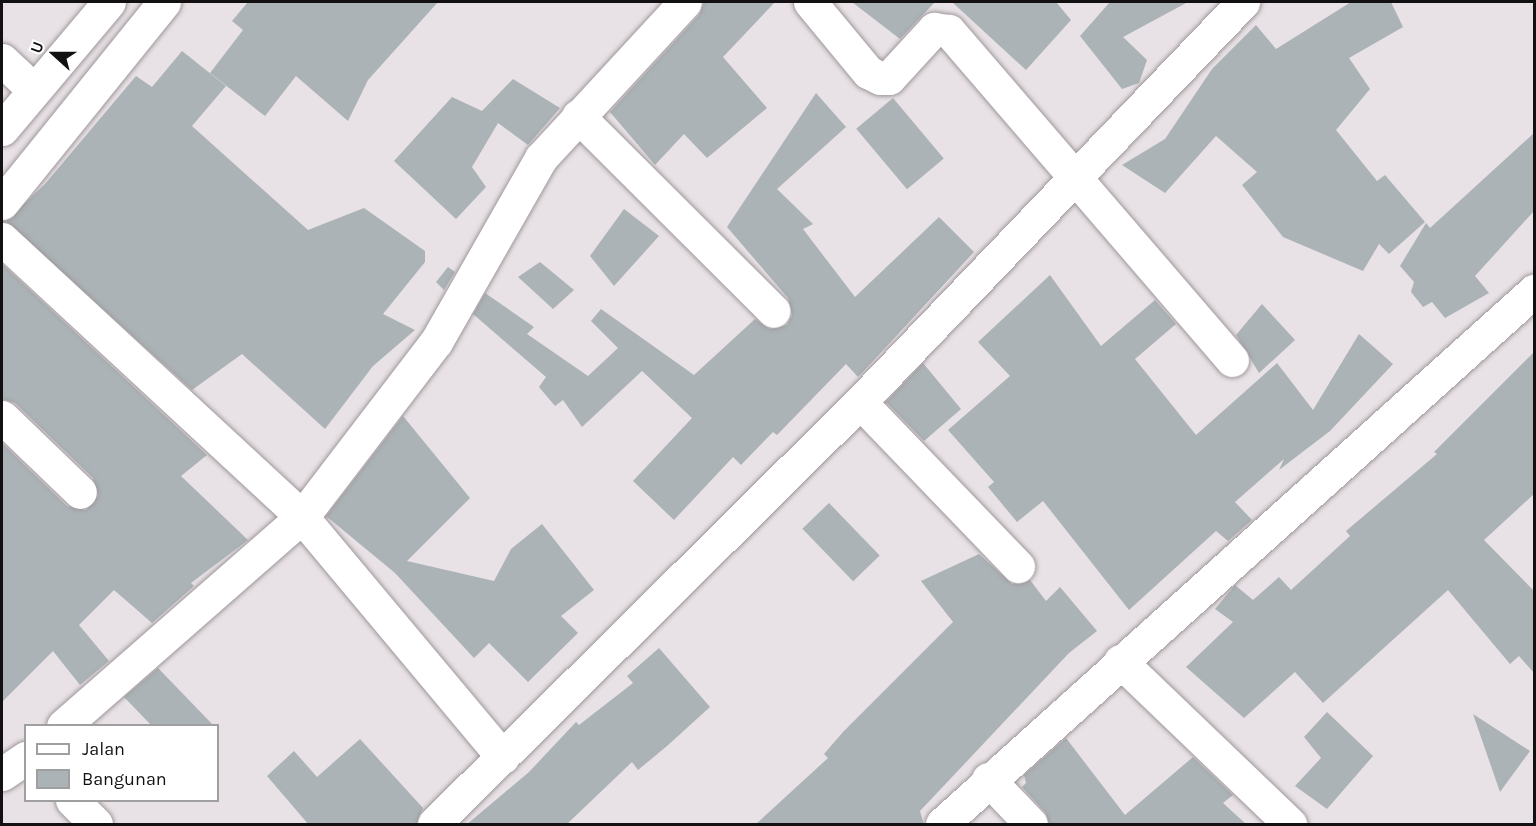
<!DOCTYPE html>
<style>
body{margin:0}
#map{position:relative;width:1536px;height:826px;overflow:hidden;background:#e8e1e5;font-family:Karla,sans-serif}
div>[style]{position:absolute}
.building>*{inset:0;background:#abb3b6;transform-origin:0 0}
.roads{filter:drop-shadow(0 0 2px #9e979b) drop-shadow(0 0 2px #9e979b)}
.street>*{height:33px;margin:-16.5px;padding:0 16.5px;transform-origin:16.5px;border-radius:16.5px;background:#fff}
.highway>*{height:33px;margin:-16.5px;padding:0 16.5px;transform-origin:16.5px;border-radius:16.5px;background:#fff}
span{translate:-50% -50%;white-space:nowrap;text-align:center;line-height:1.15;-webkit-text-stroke:4.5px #fff;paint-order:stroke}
.frame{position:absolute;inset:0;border:3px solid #121011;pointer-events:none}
.legend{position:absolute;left:24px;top:724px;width:195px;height:78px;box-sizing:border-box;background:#fff;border:2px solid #a09fa0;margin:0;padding:8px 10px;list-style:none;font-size:18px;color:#121011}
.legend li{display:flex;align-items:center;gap:12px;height:30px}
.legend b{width:30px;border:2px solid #a09fa0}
.north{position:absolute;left:24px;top:24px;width:60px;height:60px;-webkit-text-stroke:4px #fff;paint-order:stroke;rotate:291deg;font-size:16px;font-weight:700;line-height:24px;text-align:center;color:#121011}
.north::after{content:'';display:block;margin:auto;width:21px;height:27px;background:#121011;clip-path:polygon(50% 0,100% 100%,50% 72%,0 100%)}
</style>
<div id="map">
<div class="building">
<div style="clip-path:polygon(248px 2px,438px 2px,368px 80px,348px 121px,296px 76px,265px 116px,210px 73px,243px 30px,232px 21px)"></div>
<div style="clip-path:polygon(704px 2px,775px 2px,723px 57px,767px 108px,707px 158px,684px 134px,655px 165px,610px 112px,699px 15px)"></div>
<div style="clip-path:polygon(852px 2px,935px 2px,900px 39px)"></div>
<div style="clip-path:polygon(952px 2px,1056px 2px,1071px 20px,1026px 70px)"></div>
<div style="clip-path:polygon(1110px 2px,1188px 2px,1123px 37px,1147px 60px,1139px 83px,1122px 89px,1080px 36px)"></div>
<div style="clip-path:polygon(1351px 2px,1391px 2px,1403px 27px,1349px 58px,1370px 89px,1336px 130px,1377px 181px,1385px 175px,1425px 222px,1389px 254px,1379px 244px,1363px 271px,1283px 237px,1242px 185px,1257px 172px,1216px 136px,1165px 193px,1122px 165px,1165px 139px,1212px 69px,1256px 25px,1276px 49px)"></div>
<div style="clip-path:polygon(182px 51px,226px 86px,192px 126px,308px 230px,364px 208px,425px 251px,425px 262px,383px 314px,415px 330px,373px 366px,325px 429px,242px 354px,192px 390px,6px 221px,45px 184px,136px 76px,152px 87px)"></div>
<div style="clip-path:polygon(513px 79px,560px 108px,528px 145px,498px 123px,472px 167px,486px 187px,456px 219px,394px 161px,452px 97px,482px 111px)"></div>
<div style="clip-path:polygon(816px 93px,846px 127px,777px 189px,813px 224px,803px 229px,855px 297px,939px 217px,974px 252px,861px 374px,858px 377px,846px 364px,777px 435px,773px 432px,741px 465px,733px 457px,674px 520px,633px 481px,692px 418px,642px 371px,582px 427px,563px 400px,555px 406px,539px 387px,546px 377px,473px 314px,485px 293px,534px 327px,527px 334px,588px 376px,618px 348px,591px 321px,601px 309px,694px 375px,755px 319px,770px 329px,787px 325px,792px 315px,788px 298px,727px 227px)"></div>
<div style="left:893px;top:98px;width:79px;height:48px;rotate:50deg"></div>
<div style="clip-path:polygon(1534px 133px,1534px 211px,1475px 276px,1489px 293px,1445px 318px,1432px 302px,1423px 307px,1411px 292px,1414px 282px,1400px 266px,1426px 223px,1430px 228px)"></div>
<div style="clip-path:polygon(624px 209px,659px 236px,614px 286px,590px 256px)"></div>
<div style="clip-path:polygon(540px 262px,574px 290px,553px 309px,518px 277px)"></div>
<div style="clip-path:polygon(2px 264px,207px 455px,181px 476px,248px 540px,191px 583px,194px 586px,152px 623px,114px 590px,79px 625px,109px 661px,80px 685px,53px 651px,2px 702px,2px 443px,67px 506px,86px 510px,98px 496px,93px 478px,15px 403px,2px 399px)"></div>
<div style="clip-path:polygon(448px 267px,455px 272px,444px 290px,436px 282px)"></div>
<div style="clip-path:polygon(1050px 275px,1101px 346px,1155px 300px,1176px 324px,1135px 359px,1196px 435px,1277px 363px,1313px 410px,1359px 334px,1393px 364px,1330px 431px,1279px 470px,1284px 459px,1235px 502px,1252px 520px,1228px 541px,1216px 531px,1129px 610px,1043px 501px,1017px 522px,988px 487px,994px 482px,948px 430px,1010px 376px,978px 342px)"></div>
<div style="clip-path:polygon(1262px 304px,1295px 340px,1259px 373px,1236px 335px)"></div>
<div style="clip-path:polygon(1534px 352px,1534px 494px,1484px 540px,1534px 591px,1534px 673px,1519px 656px,1510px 664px,1448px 590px,1323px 703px,1295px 672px,1244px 718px,1186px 667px,1233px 622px,1215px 609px,1235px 585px,1253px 600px,1279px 577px,1291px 590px,1350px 536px,1346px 531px,1437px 454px,1434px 452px)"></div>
<div style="clip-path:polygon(923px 363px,961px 409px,924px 441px,886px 402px)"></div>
<div style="clip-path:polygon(403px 416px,470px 498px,407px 561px,494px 581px,511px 549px,542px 524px,594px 590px,561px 616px,578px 633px,528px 682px,489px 643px,474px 658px,395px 573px,326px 516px)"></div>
<div style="left:829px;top:503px;width:73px;height:37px;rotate:46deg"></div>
<div style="clip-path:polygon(979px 554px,1012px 584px,1030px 580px,1046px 601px,1060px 587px,1097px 631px,1069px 653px,920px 811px,924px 825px,755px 825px,828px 758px,824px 754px,843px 732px,953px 622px,921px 581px)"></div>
<div style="clip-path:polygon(659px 648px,710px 707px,667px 746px,638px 770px,632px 762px,566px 825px,466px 825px,529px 772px,576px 722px,579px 725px,633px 683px,627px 676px)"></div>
<div style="clip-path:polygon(158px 668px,214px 726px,152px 726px,124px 697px)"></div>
<div style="clip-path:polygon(1327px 712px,1373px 756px,1327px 809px,1295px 786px,1321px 758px,1304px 737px)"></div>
<div style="clip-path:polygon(1473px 714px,1530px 751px,1500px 792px)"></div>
<div style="clip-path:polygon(1066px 738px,1125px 815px,1193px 757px,1233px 795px,1223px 803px,1247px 825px,1049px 825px,1045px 812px,1022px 787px,1026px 783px,1024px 775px)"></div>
<div style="clip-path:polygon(360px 739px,423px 808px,416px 825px,309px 825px,267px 776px,294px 751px,317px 777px)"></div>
</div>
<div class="roads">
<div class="street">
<div style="left:810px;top:2px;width:91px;rotate:50.4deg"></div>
<div style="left:868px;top:72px;width:13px;rotate:27deg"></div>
<div style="left:880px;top:78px;width:9px"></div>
<div style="left:889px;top:78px;width:67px;rotate:-47.4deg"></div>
<div style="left:934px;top:29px;width:15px;rotate:8deg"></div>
<div style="left:949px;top:31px;width:434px;rotate:49.3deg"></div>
<div style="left:2px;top:60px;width:44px;rotate:43.2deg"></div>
<div style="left:578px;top:116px;width:276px;rotate:44.9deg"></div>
<div style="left:2px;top:239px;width:409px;rotate:42.8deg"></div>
<div style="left:302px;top:517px;width:313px;rotate:50.1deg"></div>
<div style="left:860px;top:402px;width:228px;rotate:46.1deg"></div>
<div style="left:2px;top:417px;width:108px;rotate:43.9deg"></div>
<div style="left:1120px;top:661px;width:236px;rotate:43.8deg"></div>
<div style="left:63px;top:726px;width:317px;rotate:-41.2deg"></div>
<div style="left:302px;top:517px;width:220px;rotate:-52.6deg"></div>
<div style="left:436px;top:342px;width:212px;rotate:-60.3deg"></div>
<div style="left:541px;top:158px;width:212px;rotate:-47.3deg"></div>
<div style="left:2px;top:774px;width:29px;rotate:-34deg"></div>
<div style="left:988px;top:779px;width:62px;rotate:46.3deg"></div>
<div style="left:72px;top:800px;width:34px;rotate:45deg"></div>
<div style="left:434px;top:824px;width:600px;rotate:-44.73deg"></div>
<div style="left:860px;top:402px;width:554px;rotate:-46.24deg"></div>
<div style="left:942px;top:824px;width:797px;rotate:-42deg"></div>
</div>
<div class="highway">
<div style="left:2px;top:129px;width:166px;rotate:-49.9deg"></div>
<div style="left:2px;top:203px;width:258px;rotate:-51.1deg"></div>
</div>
</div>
<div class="frame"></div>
<ul class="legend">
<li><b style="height:8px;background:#fff"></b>Jalan</li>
<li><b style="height:16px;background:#abb3b6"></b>Bangunan</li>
</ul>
<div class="north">U</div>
</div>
